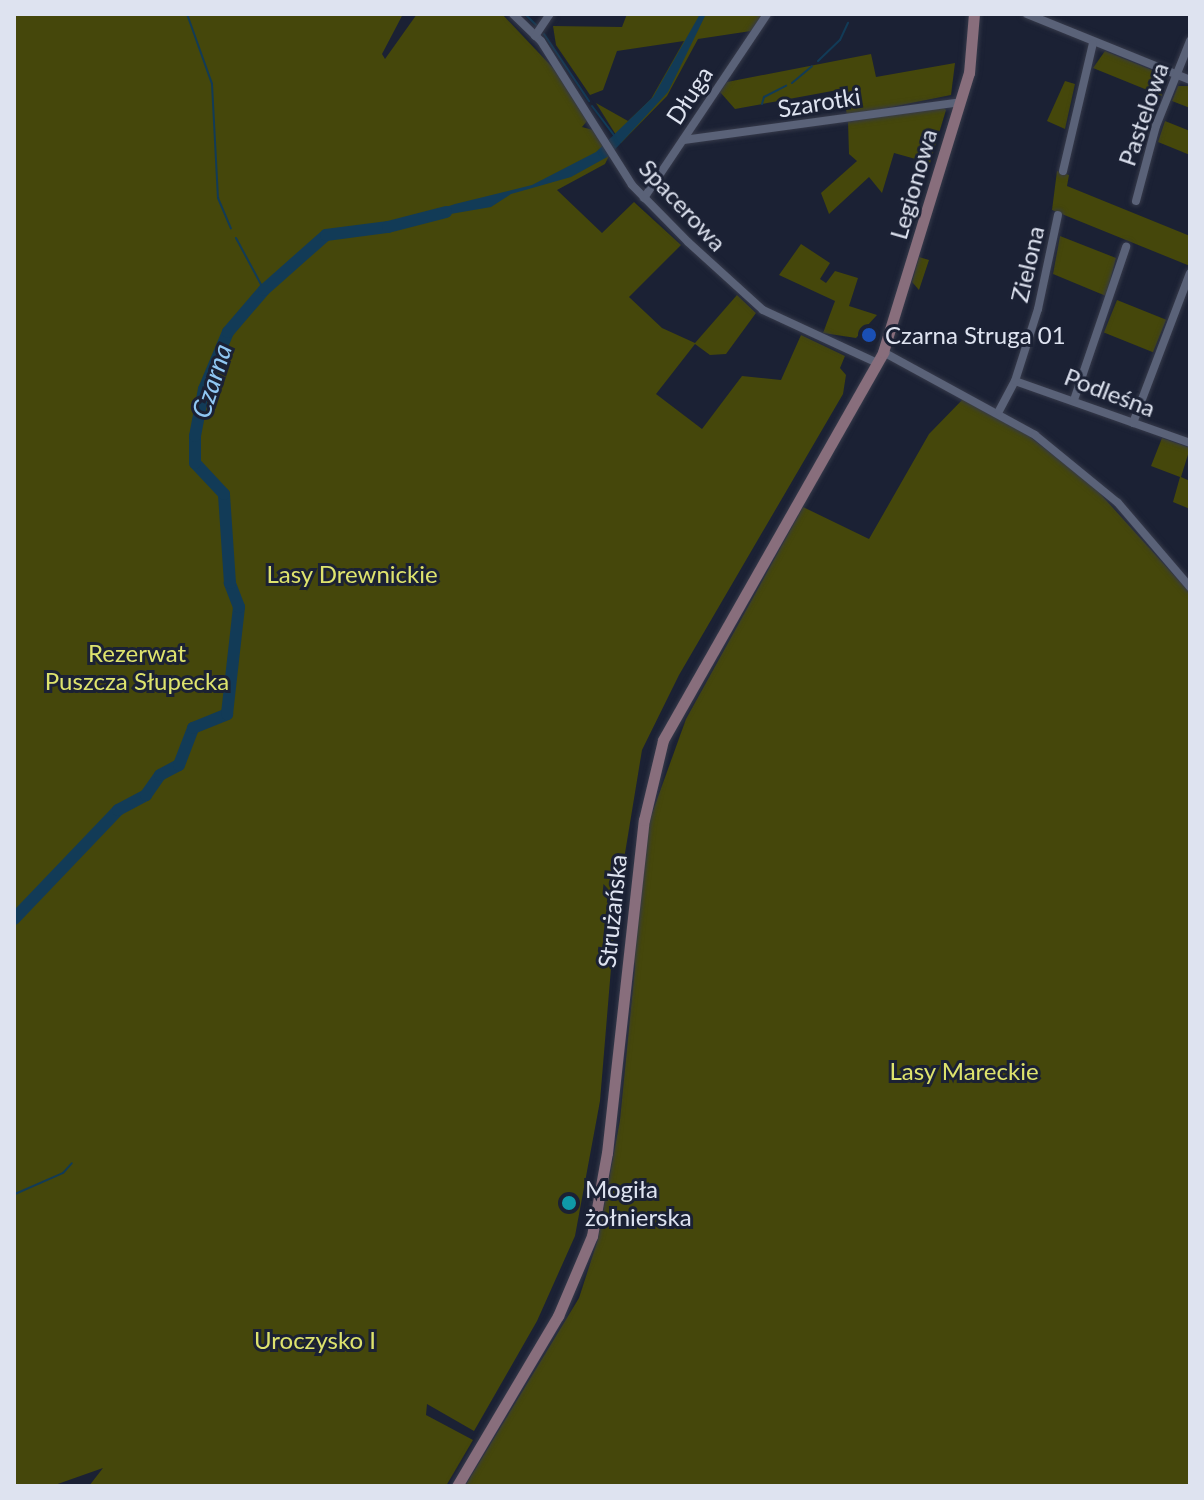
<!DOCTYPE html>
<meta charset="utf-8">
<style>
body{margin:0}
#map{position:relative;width:1204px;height:1500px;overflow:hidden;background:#1b2134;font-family:Lato,sans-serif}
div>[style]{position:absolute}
.green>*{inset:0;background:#45470b;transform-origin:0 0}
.water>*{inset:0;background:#123b57}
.stream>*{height:2px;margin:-1px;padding:0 1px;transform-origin:1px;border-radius:1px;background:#123b57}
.river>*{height:12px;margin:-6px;padding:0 6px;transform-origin:6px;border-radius:6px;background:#123b57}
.roads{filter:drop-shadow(0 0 2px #363a4a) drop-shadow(0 0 2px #363a4a)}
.minor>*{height:8px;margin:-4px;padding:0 4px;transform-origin:4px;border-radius:4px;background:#5a6278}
.secondary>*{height:11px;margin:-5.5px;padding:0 5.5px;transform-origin:5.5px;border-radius:5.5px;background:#886e7c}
.dots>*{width:22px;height:22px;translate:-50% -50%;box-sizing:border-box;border:4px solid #1b2134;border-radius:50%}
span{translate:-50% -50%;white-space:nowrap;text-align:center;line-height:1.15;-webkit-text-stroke:6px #1b2134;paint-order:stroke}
.street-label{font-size:24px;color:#dee3f0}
.poi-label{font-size:24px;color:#dee3f0}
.left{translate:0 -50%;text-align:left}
.park-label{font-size:24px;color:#dee36d}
.water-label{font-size:26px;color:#90c7f3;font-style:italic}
.frame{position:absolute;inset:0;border:16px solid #dee3f0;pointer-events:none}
</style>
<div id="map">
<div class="green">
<div style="clip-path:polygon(14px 14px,403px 14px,382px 54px,385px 59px,417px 14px,502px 14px,554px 69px,587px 121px,582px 127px,593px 130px,609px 156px,605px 164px,557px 190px,602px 233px,634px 202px,681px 245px,629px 297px,662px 328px,695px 343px,737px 295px,756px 313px,726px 354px,710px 355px,695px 344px,656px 394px,702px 429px,742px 376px,781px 380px,801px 335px,845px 356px,840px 368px,846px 375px,843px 394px,679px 675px,642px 750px,616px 908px,600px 1101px,575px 1236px,537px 1321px,474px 1431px,427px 1404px,426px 1415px,473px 1440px,446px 1486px,89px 1486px,103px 1468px,52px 1486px,14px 1486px)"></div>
<div style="clip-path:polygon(627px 14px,763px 14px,751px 31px,698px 39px,667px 96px,621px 143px,596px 103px,628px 121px,651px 99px,684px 41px,617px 51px,603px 90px,590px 95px,556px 45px,553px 26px,622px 27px)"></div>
<div style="clip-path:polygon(1105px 51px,1164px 75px,1162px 96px,1093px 68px)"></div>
<div style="clip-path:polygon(871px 54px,876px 77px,955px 63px,951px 95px,847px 116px,843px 89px,735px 109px,720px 92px,727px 82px)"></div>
<div style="clip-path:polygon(1065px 81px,1075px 84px,1065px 129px,1047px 121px)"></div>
<div style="clip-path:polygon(1178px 86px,1190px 86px,1190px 108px,1172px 101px)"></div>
<div style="clip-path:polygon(942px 106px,946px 110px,930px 163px,894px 153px,882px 193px,869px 177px,829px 214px,821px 193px,857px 161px,849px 154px,848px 122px)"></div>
<div style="clip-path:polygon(1165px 121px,1190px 131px,1190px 155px,1158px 142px)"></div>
<div style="clip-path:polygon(1057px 171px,1069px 175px,1067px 186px,1190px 236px,1190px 266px,1052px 210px)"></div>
<div style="clip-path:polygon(1060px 236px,1116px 258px,1106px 296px,1053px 274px)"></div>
<div style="clip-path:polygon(801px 244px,830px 263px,820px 279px,826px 283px,835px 271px,858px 278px,849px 306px,877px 315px,856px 338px,823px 333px,835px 301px,779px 275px)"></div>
<div style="clip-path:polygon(919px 257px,929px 260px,919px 290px,912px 282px)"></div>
<div style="left:1117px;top:300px;width:53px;height:35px;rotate:22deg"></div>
<div style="clip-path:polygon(964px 398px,1020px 429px,1095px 488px,1190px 593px,1190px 1486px,465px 1486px,579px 1298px,598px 1239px,620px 1120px,635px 967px,631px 940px,650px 819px,686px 719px,803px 507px,869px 539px,929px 434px)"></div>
<div style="clip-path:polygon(1162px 438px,1190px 448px,1181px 477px,1190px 481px,1190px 509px,1173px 502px,1180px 477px,1151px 466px)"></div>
</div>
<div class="water">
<div style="clip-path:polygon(700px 14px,706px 14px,668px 92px,609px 156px,571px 177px,511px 194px,491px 207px,433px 217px,434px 211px,455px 204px,532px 185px,596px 152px,653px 97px)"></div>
</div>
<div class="stream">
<div style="left:187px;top:14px;width:74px;rotate:70.3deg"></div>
<div style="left:212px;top:84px;width:114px;rotate:87deg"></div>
<div style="left:218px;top:198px;width:33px;rotate:67deg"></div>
<div style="left:525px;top:14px;width:16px;rotate:45deg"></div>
<div style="left:544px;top:34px;width:81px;rotate:56.1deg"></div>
<div style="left:818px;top:61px;width:30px;rotate:-44deg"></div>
<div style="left:840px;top:40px;width:19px;rotate:-65deg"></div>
<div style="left:792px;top:83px;width:26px;rotate:-40deg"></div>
<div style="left:762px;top:104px;width:7px;rotate:-74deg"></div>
<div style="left:764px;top:97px;width:25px;rotate:-27deg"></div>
<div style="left:592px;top:106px;width:39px;rotate:53deg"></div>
<div style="left:236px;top:238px;width:59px;rotate:61.7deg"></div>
<div style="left:15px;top:1194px;width:52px;rotate:-23.6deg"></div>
<div style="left:63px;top:1173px;width:13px;rotate:-48deg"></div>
</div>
<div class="river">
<div style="left:14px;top:919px;width:151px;rotate:-46.3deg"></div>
<div style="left:118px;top:810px;width:32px;rotate:-28deg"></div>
<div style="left:146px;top:795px;width:24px;rotate:-55deg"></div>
<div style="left:160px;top:775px;width:21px;rotate:-28deg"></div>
<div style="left:179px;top:765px;width:40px;rotate:-69deg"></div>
<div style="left:193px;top:728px;width:37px;rotate:-22deg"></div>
<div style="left:227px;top:714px;width:108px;rotate:-83.6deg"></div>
<div style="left:239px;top:607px;width:26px;rotate:-111deg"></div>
<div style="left:230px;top:583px;width:89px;rotate:-93.9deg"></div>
<div style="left:224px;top:494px;width:42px;rotate:-133.1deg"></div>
<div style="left:195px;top:463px;width:27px;rotate:-90deg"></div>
<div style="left:195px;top:436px;width:48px;rotate:-79.2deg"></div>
<div style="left:204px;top:389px;width:62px;rotate:-67.2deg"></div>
<div style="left:228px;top:332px;width:55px;rotate:-49.4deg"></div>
<div style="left:264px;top:290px;width:83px;rotate:-41.6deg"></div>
<div style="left:326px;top:235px;width:63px;rotate:-7.4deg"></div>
<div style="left:388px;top:227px;width:60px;rotate:-14.5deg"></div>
</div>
<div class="roads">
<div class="minor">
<div style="left:513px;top:14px;width:39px;rotate:44deg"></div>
<div style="left:541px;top:41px;width:170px;rotate:57.7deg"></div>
<div style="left:632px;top:185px;width:80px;rotate:45.5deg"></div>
<div style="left:688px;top:242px;width:101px;rotate:42.2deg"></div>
<div style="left:763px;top:310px;width:126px;rotate:24.9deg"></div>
<div style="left:1027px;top:14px;width:176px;rotate:22deg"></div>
<div style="left:535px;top:36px;width:27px;rotate:-56deg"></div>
<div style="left:684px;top:140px;width:279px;rotate:-7.8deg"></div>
<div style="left:1063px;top:171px;width:131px;rotate:-76.8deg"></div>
<div style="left:644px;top:198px;width:221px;rotate:-56.2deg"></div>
<div style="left:1136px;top:201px;width:78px;rotate:-75.1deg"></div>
<div style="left:1156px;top:126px;width:92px;rotate:-68.2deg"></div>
<div style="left:883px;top:352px;width:173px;rotate:28.6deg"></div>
<div style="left:1035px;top:435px;width:107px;rotate:39.3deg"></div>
<div style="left:1118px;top:503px;width:111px;rotate:49.4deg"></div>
<div style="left:1015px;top:381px;width:186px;rotate:19.5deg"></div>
<div style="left:1074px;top:400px;width:162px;rotate:-71.2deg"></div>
<div style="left:999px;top:411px;width:34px;rotate:-62deg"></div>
<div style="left:1015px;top:381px;width:76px;rotate:-72.3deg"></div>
<div style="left:1038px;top:309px;width:96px;rotate:-78deg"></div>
<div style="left:1133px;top:423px;width:160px;rotate:-69.2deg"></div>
</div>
<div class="secondary">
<div style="left:457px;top:1486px;width:198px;rotate:-59.3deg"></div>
<div style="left:558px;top:1316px;width:87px;rotate:-67deg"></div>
<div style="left:592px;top:1236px;width:84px;rotate:-79.8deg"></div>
<div style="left:607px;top:1153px;width:335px;rotate:-83.7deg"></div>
<div style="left:644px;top:820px;width:82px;rotate:-76.6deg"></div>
<div style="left:663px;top:740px;width:446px;rotate:-60.4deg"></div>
<div style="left:883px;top:352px;width:292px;rotate:-72.9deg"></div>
<div style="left:969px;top:73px;width:59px;rotate:-85.2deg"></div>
</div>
</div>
<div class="dots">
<div style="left:869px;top:335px;background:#1a4fb4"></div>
<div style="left:569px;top:1203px;background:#0f9aa8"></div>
</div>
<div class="street-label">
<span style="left:689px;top:95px;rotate:-57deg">Długa</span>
<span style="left:819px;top:102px;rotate:-9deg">Szarotki</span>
<span style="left:1143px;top:114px;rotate:-71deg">Pastelowa</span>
<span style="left:913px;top:184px;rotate:-74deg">Legionowa</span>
<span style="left:683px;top:205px;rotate:47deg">Spacerowa</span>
<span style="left:1027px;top:264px;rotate:-77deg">Zielona</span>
<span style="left:1110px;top:392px;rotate:21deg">Podleśna</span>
<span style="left:612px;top:911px;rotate:-84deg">Strużańska</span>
</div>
<div class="poi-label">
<span class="left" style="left:885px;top:335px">Czarna Struga 01</span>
<span class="left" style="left:585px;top:1203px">Mogiła<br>żołnierska</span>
</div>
<div class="park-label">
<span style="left:352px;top:574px">Lasy Drewnickie</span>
<span style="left:137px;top:667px">Rezerwat<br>Puszcza Słupecka</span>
<span style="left:964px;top:1071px">Lasy Mareckie</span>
<span style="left:315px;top:1340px">Uroczysko I</span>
</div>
<div class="water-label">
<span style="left:212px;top:381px;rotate:-72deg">Czarna</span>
</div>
<div class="frame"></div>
</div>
